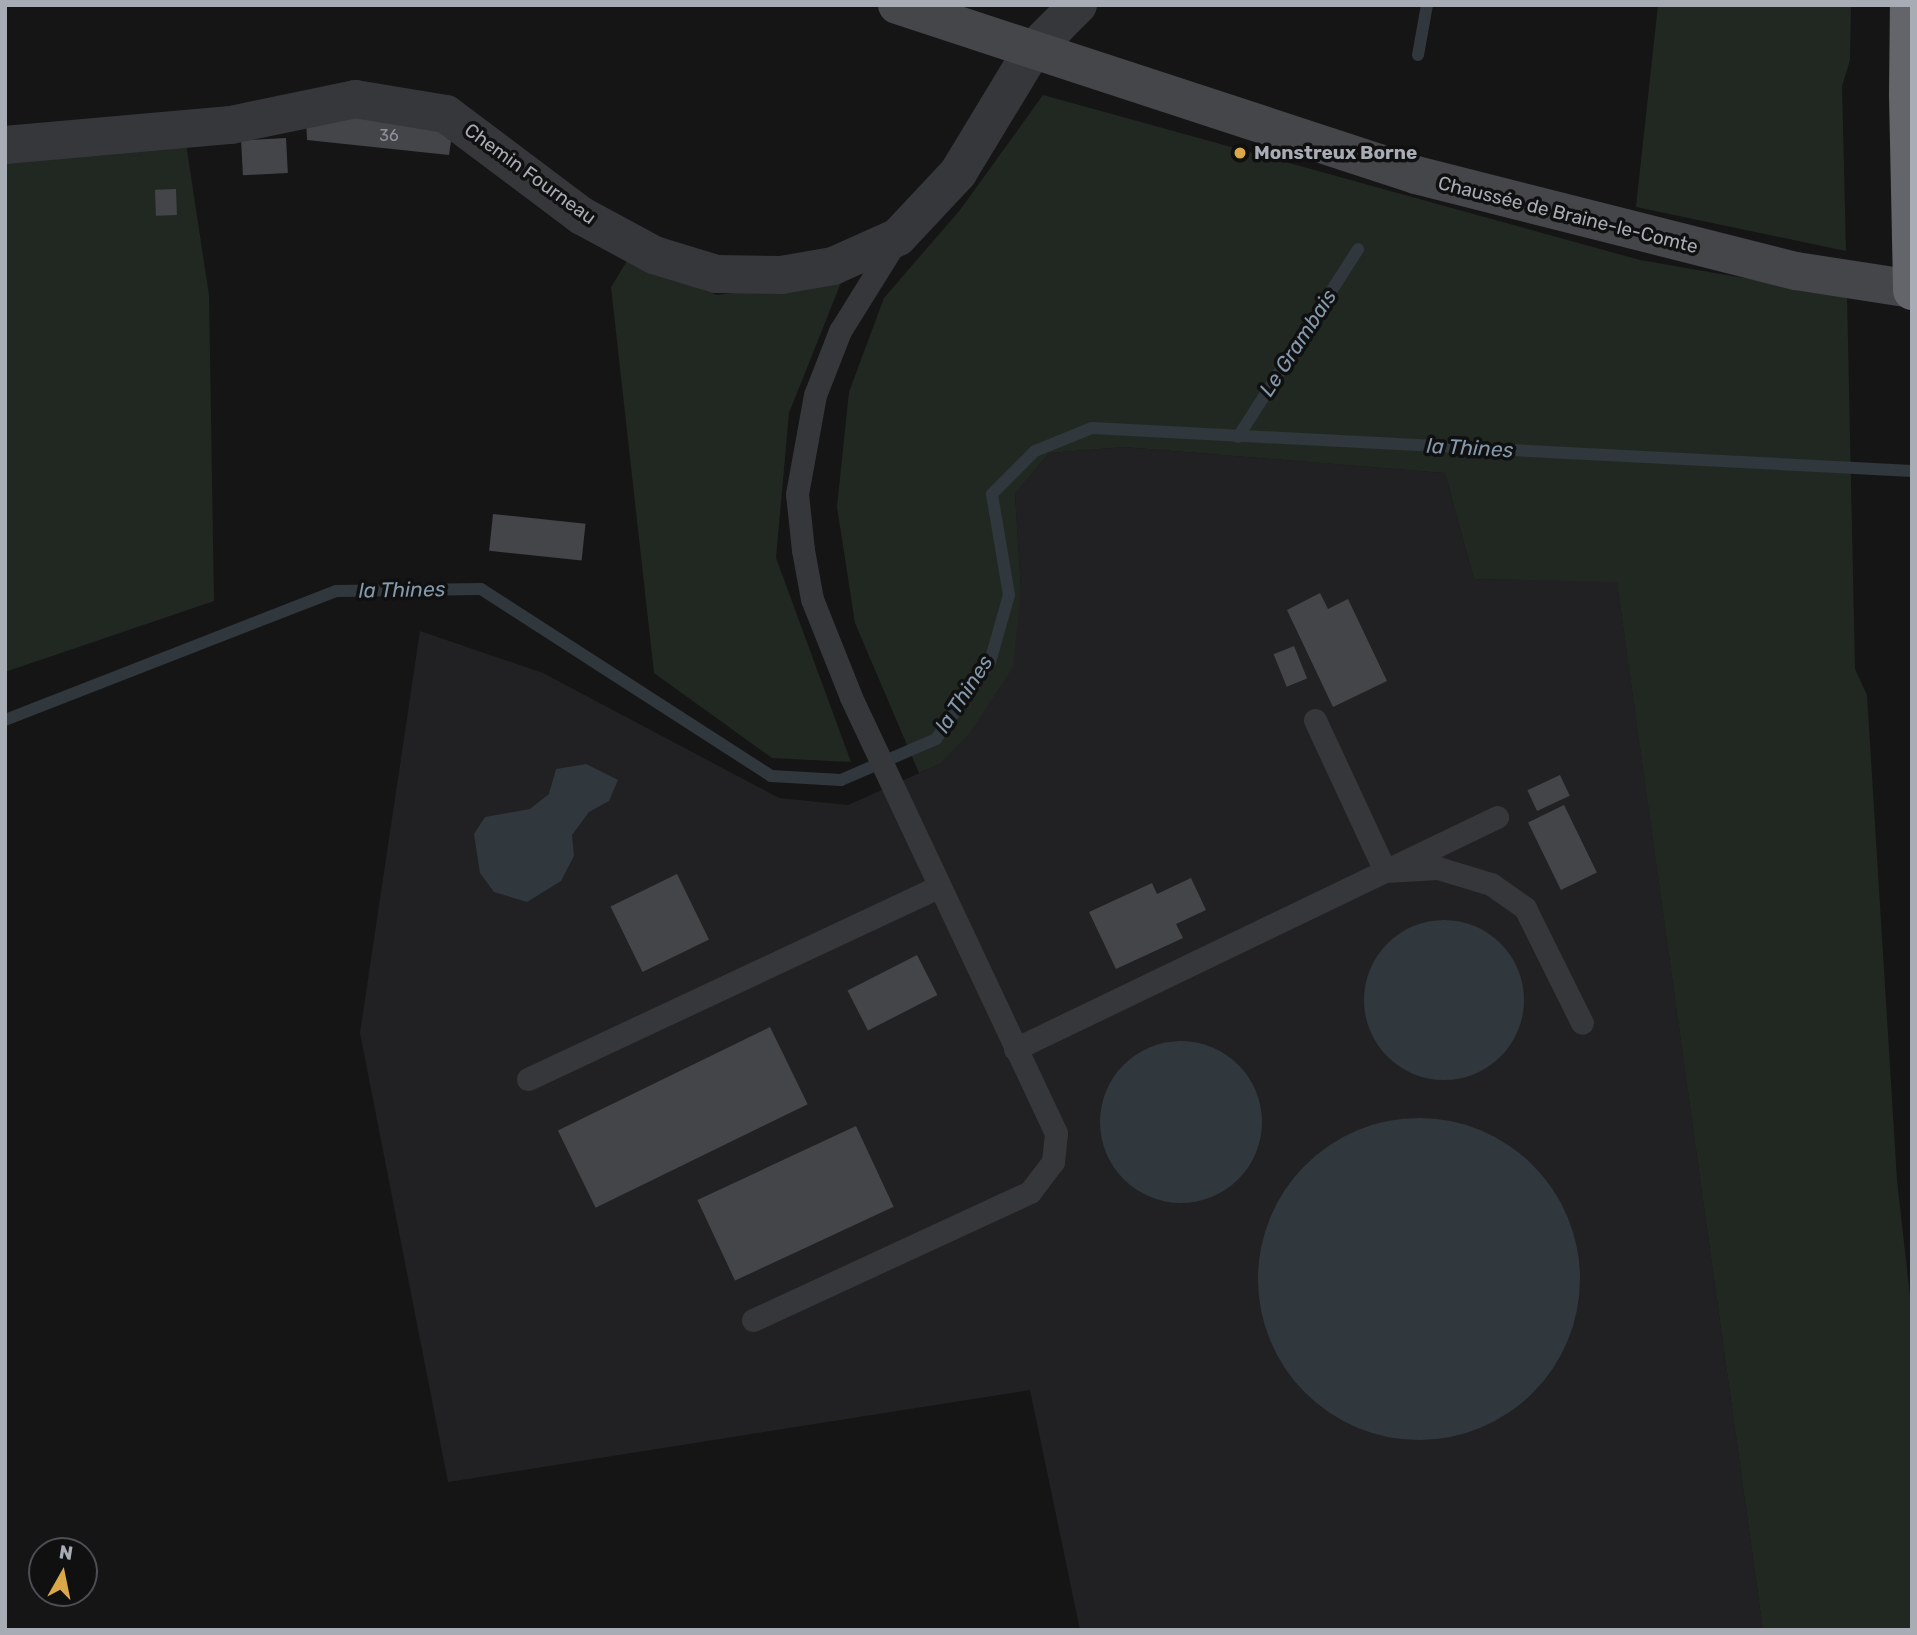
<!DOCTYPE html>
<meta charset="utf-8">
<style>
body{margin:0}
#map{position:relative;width:1917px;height:1635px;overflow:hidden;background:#151516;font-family:Rubik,sans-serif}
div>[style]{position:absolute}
.built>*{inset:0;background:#212123}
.green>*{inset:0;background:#212822}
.water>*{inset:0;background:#30373d}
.round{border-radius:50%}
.stream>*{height:12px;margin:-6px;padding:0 6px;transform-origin:6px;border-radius:6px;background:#30373d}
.building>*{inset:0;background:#444549;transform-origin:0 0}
.service>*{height:23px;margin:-11.5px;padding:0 11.5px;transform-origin:11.5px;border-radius:11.5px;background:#36373b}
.minor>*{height:38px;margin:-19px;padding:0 19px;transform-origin:19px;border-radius:19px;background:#36373b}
.secondary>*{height:38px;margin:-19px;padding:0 19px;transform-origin:19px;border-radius:19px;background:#45464a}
.motorway>*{height:38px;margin:-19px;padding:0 19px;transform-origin:19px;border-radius:19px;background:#63656b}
.motorway-bridge>*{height:38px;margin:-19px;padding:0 19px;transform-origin:19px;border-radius:19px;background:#63656b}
.dots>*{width:19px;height:19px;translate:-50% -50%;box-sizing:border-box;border:4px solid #101011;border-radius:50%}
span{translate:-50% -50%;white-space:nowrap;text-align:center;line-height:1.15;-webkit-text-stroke:7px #101011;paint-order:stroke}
.number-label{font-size:16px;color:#8f929a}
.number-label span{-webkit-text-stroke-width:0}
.poi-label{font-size:19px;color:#a8acb5;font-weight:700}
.left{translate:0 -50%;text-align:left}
.street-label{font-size:19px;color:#a8acb5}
.water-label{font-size:21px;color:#8499ab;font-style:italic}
.frame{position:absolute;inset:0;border:7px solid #a8acb5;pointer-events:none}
.north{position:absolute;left:28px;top:1537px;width:70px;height:70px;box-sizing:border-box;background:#101011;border:2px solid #4d4e53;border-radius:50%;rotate:9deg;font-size:19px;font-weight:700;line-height:28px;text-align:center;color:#a8acb5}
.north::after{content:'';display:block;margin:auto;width:24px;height:32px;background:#daa749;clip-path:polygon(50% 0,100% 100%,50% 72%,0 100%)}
</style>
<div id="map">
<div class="built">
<div style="clip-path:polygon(1124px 447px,1445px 473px,1474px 579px,1617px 581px,1763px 1630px,1080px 1630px,1030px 1390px,448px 1482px,360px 1033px,420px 631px,543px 673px,779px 798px,848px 805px,940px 764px,1021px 589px,1015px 494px,1049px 453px)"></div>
</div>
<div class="green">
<div style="clip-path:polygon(1658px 5px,1851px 5px,1850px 60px,1842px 86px,1846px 251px,1636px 207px)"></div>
<div style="clip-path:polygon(1043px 95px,1640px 260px,1847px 296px,1855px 669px,1867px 695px,1897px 1180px,1912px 1314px,1912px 1630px,1763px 1630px,1617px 582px,1474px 579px,1445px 473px,1124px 447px,1049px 453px,1015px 494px,1021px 589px,1013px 667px,969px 734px,940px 764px,919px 773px,855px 623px,837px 507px,849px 392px,884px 298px,960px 210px)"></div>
<div style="clip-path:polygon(186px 144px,209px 295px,214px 601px,5px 672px,5px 163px)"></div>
<div style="clip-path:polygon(627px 261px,717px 295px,842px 280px,789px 413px,776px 558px,851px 762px,772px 758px,654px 673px,611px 287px)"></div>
</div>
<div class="water">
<div style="clip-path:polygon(586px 764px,618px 780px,609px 801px,589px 812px,572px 835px,574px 856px,561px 881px,527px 902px,494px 892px,480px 873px,474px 834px,485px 817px,530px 809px,549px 794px,556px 769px)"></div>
<div class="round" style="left:1364px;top:920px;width:160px;height:160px"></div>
<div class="round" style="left:1100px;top:1041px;width:162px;height:162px"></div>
<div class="round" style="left:1258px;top:1118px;width:322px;height:322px"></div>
</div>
<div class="stream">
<div style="left:1418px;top:55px;width:51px;rotate:-79.8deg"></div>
<div style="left:1238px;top:437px;width:223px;rotate:-57.4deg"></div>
<div style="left:5px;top:720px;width:355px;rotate:-21.3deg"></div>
<div style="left:336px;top:591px;width:145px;rotate:-0.8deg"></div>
<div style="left:481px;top:589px;width:345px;rotate:32.8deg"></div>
<div style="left:771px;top:776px;width:70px;rotate:3.3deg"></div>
<div style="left:841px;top:780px;width:103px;rotate:-23.3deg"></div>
<div style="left:936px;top:739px;width:94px;rotate:-55deg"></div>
<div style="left:990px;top:662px;width:70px;rotate:-74.2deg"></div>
<div style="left:1009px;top:595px;width:102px;rotate:-99.6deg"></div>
<div style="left:992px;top:494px;width:61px;rotate:-45deg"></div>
<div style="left:1035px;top:451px;width:61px;rotate:-22deg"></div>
<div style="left:1092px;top:428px;width:821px;rotate:3deg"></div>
</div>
<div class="building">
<div style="clip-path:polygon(329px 113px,453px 128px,449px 155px,307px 140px,306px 118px)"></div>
<div style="left:286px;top:138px;width:35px;height:45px;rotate:87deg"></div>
<div style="left:176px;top:189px;width:26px;height:21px;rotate:88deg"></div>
<div style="left:493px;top:514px;width:93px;height:37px;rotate:6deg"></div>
<div style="clip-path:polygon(1320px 593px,1328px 609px,1348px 599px,1387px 681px,1333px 707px,1287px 610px)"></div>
<div style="left:1294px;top:646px;width:35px;height:22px;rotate:68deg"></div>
<div style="left:1560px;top:775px;width:23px;height:36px;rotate:65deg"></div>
<div style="left:1564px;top:805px;width:75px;height:40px;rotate:64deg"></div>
<div style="left:677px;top:874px;width:73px;height:74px;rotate:64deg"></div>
<div style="clip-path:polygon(1191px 878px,1206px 910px,1176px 924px,1183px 938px,1116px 969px,1089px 912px,1152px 883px,1157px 894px)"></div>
<div style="left:917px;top:955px;width:45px;height:78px;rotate:63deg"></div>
<div style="left:770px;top:1027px;width:86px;height:236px;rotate:64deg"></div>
<div style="left:856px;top:1126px;width:89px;height:175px;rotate:65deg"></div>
</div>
<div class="service">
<div style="left:1315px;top:720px;width:166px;rotate:65.1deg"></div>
<div style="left:1385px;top:871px;width:53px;rotate:-3.2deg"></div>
<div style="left:1438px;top:868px;width:55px;rotate:16.8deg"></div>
<div style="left:1491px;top:884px;width:42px;rotate:35.2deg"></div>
<div style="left:1525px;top:908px;width:128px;rotate:63.6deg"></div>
<div style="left:1015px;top:1049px;width:535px;rotate:-25.7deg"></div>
<div style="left:528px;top:1079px;width:452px;rotate:-25.1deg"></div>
<div style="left:753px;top:1320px;width:305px;rotate:-24.8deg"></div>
<div style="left:1030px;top:1192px;width:38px;rotate:-53deg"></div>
<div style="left:1053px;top:1162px;width:29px;rotate:-84deg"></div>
<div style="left:1056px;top:1133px;width:482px;rotate:-115.2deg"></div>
<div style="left:851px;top:697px;width:105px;rotate:-111.7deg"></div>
<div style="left:812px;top:599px;width:50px;rotate:-100.4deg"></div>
<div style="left:803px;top:550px;width:56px;rotate:-96.1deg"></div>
<div style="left:797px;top:494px;width:101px;rotate:-79.7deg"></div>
<div style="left:815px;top:395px;width:69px;rotate:-68.7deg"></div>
<div style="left:840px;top:331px;width:106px;rotate:-58.1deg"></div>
</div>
<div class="minor">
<div style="left:5px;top:145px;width:227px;rotate:-5.1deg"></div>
<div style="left:231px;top:125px;width:127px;rotate:-11.8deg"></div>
<div style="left:355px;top:99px;width:92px;rotate:9.4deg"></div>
<div style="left:446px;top:114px;width:170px;rotate:36.9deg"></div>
<div style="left:582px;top:216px;width:82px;rotate:28.4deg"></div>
<div style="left:654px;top:255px;width:65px;rotate:17deg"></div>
<div style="left:716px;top:274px;width:65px;rotate:0.9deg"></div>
<div style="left:781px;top:275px;width:53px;rotate:-9.8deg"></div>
<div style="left:833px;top:266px;width:71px;rotate:-24deg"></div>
<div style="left:898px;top:237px;width:88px;rotate:-46.8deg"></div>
<div style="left:958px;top:173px;width:143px;rotate:-58.8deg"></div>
<div style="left:1032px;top:51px;width:65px;rotate:-45deg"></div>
</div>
<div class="secondary">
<div style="left:897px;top:5px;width:546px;rotate:18.14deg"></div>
<div style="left:1416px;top:175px;width:392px;rotate:14.2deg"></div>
<div style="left:1796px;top:271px;width:117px;rotate:8.8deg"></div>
</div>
<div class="motorway">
<div style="left:1908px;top:95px;width:90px;rotate:-89.4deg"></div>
</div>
<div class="motorway-bridge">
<div style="left:1908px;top:95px;width:196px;rotate:88.8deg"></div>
</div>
<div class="dots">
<div style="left:1240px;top:153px;background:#daa749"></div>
</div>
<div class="number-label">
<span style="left:389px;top:136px">36</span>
</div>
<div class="poi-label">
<span class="left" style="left:1254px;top:153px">Monstreux Borne</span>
</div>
<div class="street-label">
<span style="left:530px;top:174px;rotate:36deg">Chemin Fourneau</span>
<span style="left:1568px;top:215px;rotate:14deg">Chaussée de Braine-le-Comte</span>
</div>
<div class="water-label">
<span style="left:1298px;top:343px;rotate:-57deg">Le Grambais</span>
<span style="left:1470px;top:448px;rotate:3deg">la Thines</span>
<span style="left:402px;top:590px;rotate:-1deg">la Thines</span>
<span style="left:964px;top:694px;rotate:-57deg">la Thines</span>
</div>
<div class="frame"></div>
<div class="north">N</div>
</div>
